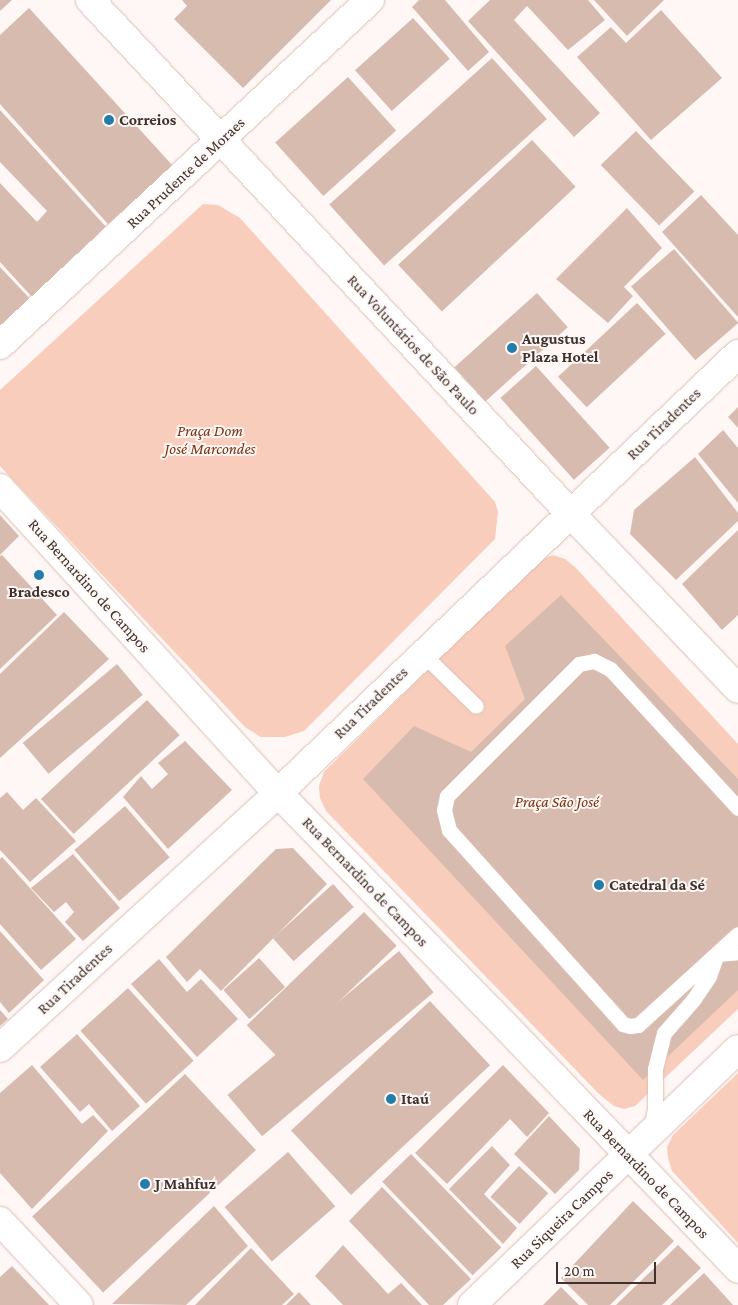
<!DOCTYPE html>
<meta charset="utf-8">
<style>
body{margin:0}
#map{position:relative;width:738px;height:1305px;overflow:hidden;background:#fef7f5;font-family:"Crimson Pro",serif}
div>[style]{position:absolute}
.green>*{inset:0;background:#f9cdbc}
.building>*{inset:0;background:#d8bbaf;transform-origin:0 0}
.roads{filter:drop-shadow(0 0 1px #dbbeb2) drop-shadow(0 0 1px #dbbeb2)}
.lane>*{height:15px;margin:-7.5px;padding:0 7.5px;transform-origin:7.5px;border-radius:7.5px;background:#fff}
.street>*{height:28px;margin:-14px;padding:0 14px;transform-origin:14px;border-radius:14px;background:#fff}
.secondary>*{height:28px;margin:-14px;padding:0 14px;transform-origin:14px;border-radius:14px;background:#fff}
.dots>*{width:14px;height:14px;translate:-50% -50%;box-sizing:border-box;border:2px solid #fef7f5;border-radius:50%}
span{translate:-50% -50%;white-space:nowrap;text-align:center;line-height:1.15;-webkit-text-stroke:4px #fef7f5;paint-order:stroke}
.poi-label{font-size:16px;color:#3e322d;font-weight:700}
.left{translate:0 -50%;text-align:left}
.street-label{font-size:16px;color:#3e322d}
.park-label{font-size:16px;color:#7c310c;font-style:italic}
.scale{position:absolute;left:556px;top:1262px;width:100px;height:22px;box-sizing:border-box;border:2px solid #3e322d;border-top:0;padding-left:6px;font-size:15px;line-height:18px;white-space:nowrap;color:#3e322d;-webkit-text-stroke:4px #fef7f5;paint-order:stroke}
</style>
<div id="map">
<div class="green">
<div style="clip-path:polygon(203px 204px,218px 205px,240px 218px,495px 502px,498px 512px,495px 539px,304px 731px,285px 737px,261px 737px,245px 727px,0 466px,0 390px)"></div>
<div style="clip-path:polygon(553px 555px,565px 559px,575px 567px,738px 744px,738px 1009px,635px 1106px,624px 1109px,614px 1106px,599px 1094px,326px 811px,320px 798px,319px 786px,324px 772px,335px 761px,540px 560px)"></div>
<div style="clip-path:polygon(738px 1073px,738px 1243px,672px 1171px,668px 1158px,667px 1147px,673px 1135px)"></div>
</div>
<div class="building">
<div style="clip-path:polygon(0 0,12px 0,0 11px)"></div>
<div style="clip-path:polygon(182px 0,331px 0,243px 88px,174px 19px,187px 6px)"></div>
<div style="clip-path:polygon(419px 0,445px 0,489px 52px,468px 71px,412px 7px)"></div>
<div style="clip-path:polygon(490px 0,588px 0,605px 20px,568px 50px,527px 6px,514px 20px,600px 113px,574px 137px,468px 21px)"></div>
<div style="clip-path:polygon(594px 0,664px 0,627px 36px)"></div>
<div style="clip-path:polygon(29px 8px,173px 166px,108px 224px,0 104px,0 35px)"></div>
<div style="clip-path:polygon(661px 10px,722px 78px,651px 140px,577px 57px,611px 27px,626px 43px)"></div>
<div style="left:413px;top:18px;width:55px;height:78px;rotate:48deg"></div>
<div style="left:492px;top:58px;width:82px;height:219px;rotate:48deg"></div>
<div style="left:348px;top:77px;width:72px;height:98px;rotate:48deg"></div>
<div style="clip-path:polygon(0 110px,107px 228px,32px 297px,0 262px,0 183px,37px 222px,47px 211px,0 162px)"></div>
<div style="left:636px;top:131px;width:84px;height:49px;rotate:46deg"></div>
<div style="left:532px;top:140px;width:64px;height:183px;rotate:47deg"></div>
<div style="clip-path:polygon(701px 195px,738px 235px,738px 317px,662px 232px)"></div>
<div style="clip-path:polygon(627px 208px,662px 248px,624px 287px,633px 296px,608px 323px,556px 279px)"></div>
<div style="left:674px;top:249px;width:98px;height:57px;rotate:49deg"></div>
<div style="clip-path:polygon(0 267px,32px 301px,0 331px)"></div>
<div style="left:537px;top:293px;width:46px;height:111px;rotate:48deg"></div>
<div style="left:637px;top:303px;width:42px;height:108px;rotate:47deg"></div>
<div style="left:536px;top:366px;width:110px;height:48px;rotate:48deg"></div>
<div style="clip-path:polygon(738px 407px,738px 428px,728px 417px)"></div>
<div style="clip-path:polygon(723px 430px,738px 448px,738px 503px,698px 454px)"></div>
<div style="clip-path:polygon(695px 457px,738px 513px,738px 521px,676px 580px,630px 534px,634px 510px)"></div>
<div style="clip-path:polygon(0 515px,19px 536px,0 555px)"></div>
<div style="clip-path:polygon(738px 530px,738px 615px,722px 630px,682px 584px)"></div>
<div style="clip-path:polygon(2px 555px,57px 615px,0 669px,0 556px)"></div>
<div style="clip-path:polygon(561px 595px,738px 779px,738px 990px,643px 1080px,363px 779px,414px 726px,471px 752px,525px 699px,505px 646px)"></div>
<div style="clip-path:polygon(64px 612px,109px 659px,0 758px,0 674px)"></div>
<div style="left:117px;top:664px;width:40px;height:123px;rotate:50deg"></div>
<div style="left:147px;top:700px;width:48px;height:145px;rotate:47deg"></div>
<div style="clip-path:polygon(185px 741px,232px 790px,168px 849px,123px 797px,141px 776px,152px 789px,168px 774px,158px 763px)"></div>
<div style="clip-path:polygon(7px 792px,23px 810px,36px 798px,76px 841px,30px 882px,0 850px,0 798px)"></div>
<div style="left:125px;top:806px;width:68px;height:67px;rotate:49deg"></div>
<div style="clip-path:polygon(293px 848px,327px 884px,221px 991px,200px 969px,187px 982px,166px 957px,276px 849px)"></div>
<div style="clip-path:polygon(73px 854px,120px 908px,83px 941px,65px 922px,74px 912px,66px 902px,54px 912px,31px 888px)"></div>
<div style="clip-path:polygon(2px 857px,76px 939px,41px 970px,0 924px,0 859px)"></div>
<div style="left:333px;top:884px;width:31px;height:81px;rotate:48deg"></div>
<div style="left:364px;top:912px;width:47px;height:163px;rotate:46deg"></div>
<div style="clip-path:polygon(0 931px,44px 980px,9px 1013px,0 1002px)"></div>
<div style="left:399px;top:951px;width:54px;height:224px;rotate:50deg"></div>
<div style="left:259px;top:958px;width:39px;height:48px;rotate:48deg"></div>
<div style="clip-path:polygon(159px 959px,187px 992px,201px 979px,238px 1019px,197px 1057px,131px 984px)"></div>
<div style="left:128px;top:988px;width:98px;height:64px;rotate:48deg"></div>
<div style="left:430px;top:1001px;width:88px;height:190px;rotate:47deg"></div>
<div style="clip-path:polygon(0 1010px,8px 1019px,0 1026px)"></div>
<div style="clip-path:polygon(77px 1034px,140px 1106px,112px 1131px,89px 1104px,80px 1112px,40px 1067px)"></div>
<div style="clip-path:polygon(32px 1065px,82px 1124px,93px 1115px,108px 1131px,32px 1209px,0 1173px,0 1093px)"></div>
<div style="clip-path:polygon(503px 1065px,549px 1113px,527px 1137px,510px 1119px,447px 1184px,415px 1153px)"></div>
<div style="left:185px;top:1074px;width:104px;height:209px;rotate:47deg"></div>
<div style="clip-path:polygon(549px 1116px,580px 1149px,579px 1170px,555px 1194px,514px 1154px)"></div>
<div style="clip-path:polygon(492px 1146px,510px 1165px,484px 1194px,517px 1228px,503px 1244px,449px 1189px)"></div>
<div style="left:288px;top:1152px;width:72px;height:84px;rotate:49deg"></div>
<div style="left:411px;top:1154px;width:130px;height:40px;rotate:46deg"></div>
<div style="left:519px;top:1166px;width:40px;height:42px;rotate:43deg"></div>
<div style="clip-path:polygon(382px 1187px,471px 1279px,443px 1305px,429px 1305px,349px 1221px)"></div>
<div style="clip-path:polygon(633px 1201px,674px 1241px,610px 1305px,588px 1305px,561px 1278px)"></div>
<div style="clip-path:polygon(214px 1206px,248px 1246px,186px 1305px,112px 1304px)"></div>
<div style="clip-path:polygon(343px 1245px,388px 1294px,401px 1283px,422px 1305px,343px 1305px,315px 1276px)"></div>
<div style="clip-path:polygon(678px 1245px,701px 1268px,662px 1305px,616px 1305px)"></div>
<div style="clip-path:polygon(251px 1248px,294px 1294px,282px 1305px,195px 1305px)"></div>
<div style="clip-path:polygon(12px 1266px,49px 1305px,0 1305px,0 1277px)"></div>
<div style="clip-path:polygon(704px 1273px,733px 1305px,670px 1305px)"></div>
<div style="clip-path:polygon(561px 1287px,579px 1305px,543px 1305px)"></div>
<div style="clip-path:polygon(299px 1292px,311px 1305px,286px 1305px)"></div>
</div>
<div class="roads">
<div class="lane">
<div style="left:423px;top:654px;width:74px;rotate:44.5deg"></div>
<div style="left:738px;top:808px;width:189px;rotate:-132.6deg"></div>
<div style="left:610px;top:669px;width:18px;rotate:-153deg"></div>
<div style="left:594px;top:661px;width:15px;rotate:169deg"></div>
<div style="left:579px;top:664px;width:187px;rotate:135deg"></div>
<div style="left:447px;top:796px;width:14px;rotate:102deg"></div>
<div style="left:444px;top:810px;width:21px;rotate:76deg"></div>
<div style="left:449px;top:830px;width:261px;rotate:48.1deg"></div>
<div style="left:623px;top:1024px;width:7px;rotate:16deg"></div>
<div style="left:630px;top:1026px;width:8px;rotate:-7deg"></div>
<div style="left:638px;top:1025px;width:135px;rotate:-42.3deg"></div>
<div style="left:651px;top:1129px;width:20px;rotate:-79deg"></div>
<div style="left:655px;top:1109px;width:40px;rotate:-90deg"></div>
<div style="left:655px;top:1069px;width:37px;rotate:-76deg"></div>
<div style="left:664px;top:1033px;width:44px;rotate:-48.7deg"></div>
<div style="left:693px;top:1000px;width:29px;rotate:-56deg"></div>
<div style="left:709px;top:976px;width:23px;rotate:-70deg"></div>
<div style="left:717px;top:954px;width:21px;rotate:-5deg"></div>
</div>
<div class="street">
<div style="left:90px;top:0;width:703px;rotate:46.9deg"></div>
<div style="left:570px;top:513px;width:243px;rotate:46.3deg"></div>
<div style="left:0;top:488px;width:413px;rotate:47.7deg"></div>
<div style="left:278px;top:793px;width:305px;rotate:45.7deg"></div>
<div style="left:491px;top:1011px;width:357px;rotate:46.2deg"></div>
<div style="left:0;top:1048px;width:377px;rotate:-42.5deg"></div>
<div style="left:278px;top:793px;width:636px;rotate:-43.66deg"></div>
<div style="left:0;top:1221px;width:115px;rotate:46.8deg"></div>
<div style="left:472px;top:1305px;width:369px;rotate:-43.9deg"></div>
</div>
<div class="secondary">
<div style="left:0;top:345px;width:506px;rotate:-43deg"></div>
</div>
</div>
<div class="dots">
<div style="left:109px;top:120px;background:#237dab"></div>
<div style="left:512px;top:348px;background:#237dab"></div>
<div style="left:39px;top:575px;background:#237dab"></div>
<div style="left:599px;top:885px;background:#237dab"></div>
<div style="left:391px;top:1099px;background:#237dab"></div>
<div style="left:145px;top:1184px;background:#237dab"></div>
</div>
<div class="poi-label">
<span class="left" style="left:119px;top:120px">Correios</span>
<span class="left" style="left:522px;top:348px">Augustus<br>Plaza Hotel</span>
<span style="left:39px;top:592px">Bradesco</span>
<span class="left" style="left:609px;top:885px">Catedral da Sé</span>
<span class="left" style="left:401px;top:1099px">Itaú</span>
<span class="left" style="left:155px;top:1184px">J Mahfuz</span>
</div>
<div class="street-label">
<span style="left:186px;top:173px;rotate:-43deg">Rua Prudente de Moraes</span>
<span style="left:413px;top:345px;rotate:47deg">Rua Voluntários de São Paulo</span>
<span style="left:664px;top:424px;rotate:-44deg">Rua Tiradentes</span>
<span style="left:89px;top:586px;rotate:48deg">Rua Bernardino de Campos</span>
<span style="left:371px;top:703px;rotate:-44deg">Rua Tiradentes</span>
<span style="left:365px;top:882px;rotate:46deg">Rua Bernardino de Campos</span>
<span style="left:75px;top:979px;rotate:-43deg">Rua Tiradentes</span>
<span style="left:646px;top:1174px;rotate:46deg">Rua Bernardino de Campos</span>
<span style="left:562px;top:1219px;rotate:-44deg">Rua Siqueira Campos</span>
</div>
<div class="park-label">
<span style="left:210px;top:440px">Praça Dom<br>José Marcondes</span>
<span style="left:557px;top:802px">Praça São José</span>
</div>
<div class="scale">20 m</div>
</div>
